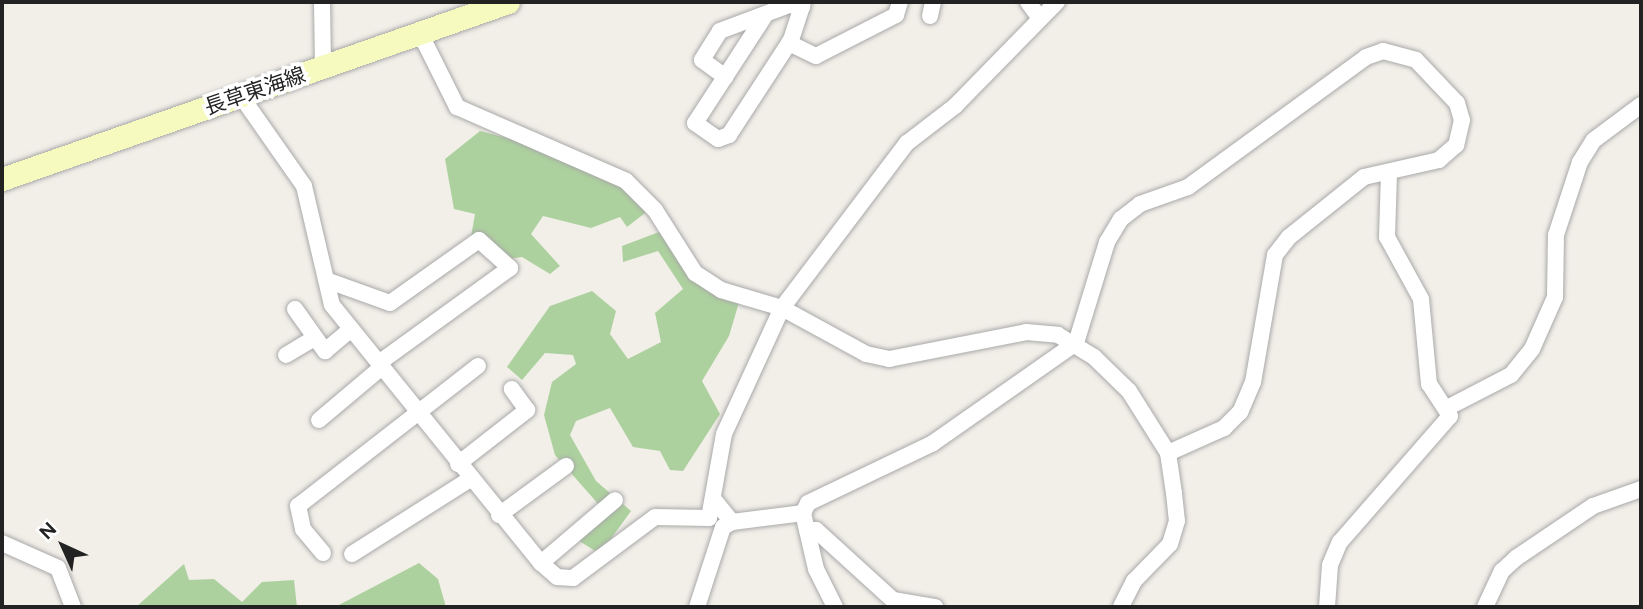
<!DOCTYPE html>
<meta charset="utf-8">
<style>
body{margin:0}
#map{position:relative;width:1643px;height:609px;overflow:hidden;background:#f2efe9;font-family:Figtree,"Noto Sans JP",sans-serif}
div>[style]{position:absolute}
.forest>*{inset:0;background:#add19e}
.roads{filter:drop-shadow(0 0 2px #a9a9a9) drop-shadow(0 0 2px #a9a9a9)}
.minor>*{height:16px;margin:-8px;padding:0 8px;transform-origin:8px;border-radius:8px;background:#fff}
.secondary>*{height:23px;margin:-11.5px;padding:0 11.5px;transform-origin:11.5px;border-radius:11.5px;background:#f7fabf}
span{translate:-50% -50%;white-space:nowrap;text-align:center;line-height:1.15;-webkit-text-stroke:7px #fff;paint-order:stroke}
.street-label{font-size:21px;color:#222}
.frame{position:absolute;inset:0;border:4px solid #222;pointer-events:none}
.north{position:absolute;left:28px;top:511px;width:70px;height:70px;-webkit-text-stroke:5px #fff;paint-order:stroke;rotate:315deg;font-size:19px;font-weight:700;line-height:28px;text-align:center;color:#222}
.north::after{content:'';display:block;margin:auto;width:24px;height:32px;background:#222;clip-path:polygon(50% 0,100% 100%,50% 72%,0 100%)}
</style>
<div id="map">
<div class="forest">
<div style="clip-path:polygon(480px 131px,539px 146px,621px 185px,649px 210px,627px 227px,620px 217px,591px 228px,543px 216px,531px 234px,560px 266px,550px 274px,522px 257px,509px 259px,471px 237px,475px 214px,454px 209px,445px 159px)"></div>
<div style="clip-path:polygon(659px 232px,688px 274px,740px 299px,729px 336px,702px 381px,720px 414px,683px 471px,670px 470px,660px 451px,633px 447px,610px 408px,576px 421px,570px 435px,596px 481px,631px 511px,600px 554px,568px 534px,600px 506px,555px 455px,544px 415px,552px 382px,576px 364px,573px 355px,545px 353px,522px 380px,507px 367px,550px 306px,592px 291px,616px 311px,610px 334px,628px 359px,661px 342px,655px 313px,683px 289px,658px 251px,623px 262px,622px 246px)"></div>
<div style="clip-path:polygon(419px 563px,438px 579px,446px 607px,335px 607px)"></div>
<div style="clip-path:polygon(184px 564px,189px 580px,214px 579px,242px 602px,262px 582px,294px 580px,297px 607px,136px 607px)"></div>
</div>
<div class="roads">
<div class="minor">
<div style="left:322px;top:2px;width:65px;rotate:89.1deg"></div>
<div style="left:1028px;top:2px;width:19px;rotate:54deg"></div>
<div style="left:802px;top:7px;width:13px;rotate:-171deg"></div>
<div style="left:789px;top:5px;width:74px;rotate:159.4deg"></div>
<div style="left:720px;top:31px;width:34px;rotate:122deg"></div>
<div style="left:702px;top:60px;width:29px;rotate:36deg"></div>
<div style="left:725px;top:77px;width:55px;rotate:123.1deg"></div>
<div style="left:695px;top:123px;width:28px;rotate:35deg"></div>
<div style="left:718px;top:139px;width:12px;rotate:-20deg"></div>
<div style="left:729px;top:135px;width:113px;rotate:-56.9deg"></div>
<div style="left:791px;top:40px;width:35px;rotate:-72deg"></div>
<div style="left:802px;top:7px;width:5px;rotate:-79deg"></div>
<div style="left:930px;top:16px;width:14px;rotate:-78deg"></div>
<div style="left:420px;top:33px;width:83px;rotate:63.4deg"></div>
<div style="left:457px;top:107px;width:184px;rotate:23.6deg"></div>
<div style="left:626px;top:181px;width:41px;rotate:45deg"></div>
<div style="left:655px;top:210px;width:75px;rotate:57.6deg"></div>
<div style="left:695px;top:273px;width:31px;rotate:33deg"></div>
<div style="left:721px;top:290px;width:64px;rotate:16.4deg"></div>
<div style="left:782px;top:308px;width:96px;rotate:28.7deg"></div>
<div style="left:866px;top:354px;width:24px;rotate:12deg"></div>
<div style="left:889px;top:359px;width:140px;rotate:-11.1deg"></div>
<div style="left:1026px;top:332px;width:32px;rotate:5deg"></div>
<div style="left:1058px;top:335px;width:42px;rotate:31.4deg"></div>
<div style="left:1094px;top:357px;width:49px;rotate:44.2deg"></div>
<div style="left:1129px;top:391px;width:73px;rotate:57.8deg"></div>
<div style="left:1168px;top:453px;width:40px;rotate:81.5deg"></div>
<div style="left:1174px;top:493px;width:28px;rotate:84deg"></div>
<div style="left:1177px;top:521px;width:24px;rotate:107deg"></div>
<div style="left:1170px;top:544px;width:52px;rotate:134.2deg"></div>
<div style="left:1134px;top:581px;width:29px;rotate:117deg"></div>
<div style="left:789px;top:43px;width:30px;rotate:26deg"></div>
<div style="left:816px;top:56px;width:90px;rotate:-27.1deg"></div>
<div style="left:896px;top:15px;width:14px;rotate:-73deg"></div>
<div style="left:725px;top:77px;width:72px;rotate:-57deg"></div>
<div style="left:241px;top:96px;width:110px;rotate:55deg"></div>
<div style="left:304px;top:186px;width:122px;rotate:76.8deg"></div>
<div style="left:332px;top:305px;width:332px;rotate:51deg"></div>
<div style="left:541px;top:563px;width:21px;rotate:41deg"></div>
<div style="left:557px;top:577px;width:16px;rotate:4deg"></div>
<div style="left:573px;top:578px;width:102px;rotate:-36.6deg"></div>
<div style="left:655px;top:517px;width:54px;rotate:1.1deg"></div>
<div style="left:709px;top:518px;width:85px;rotate:-79.9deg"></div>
<div style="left:724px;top:434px;width:139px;rotate:-65.3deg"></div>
<div style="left:782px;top:308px;width:207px;rotate:-52.9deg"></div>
<div style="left:907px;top:143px;width:61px;rotate:-37.6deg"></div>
<div style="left:955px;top:106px;width:146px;rotate:-45.6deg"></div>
<div style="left:326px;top:280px;width:68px;rotate:19.8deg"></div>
<div style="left:390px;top:303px;width:109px;rotate:-35.3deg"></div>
<div style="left:479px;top:240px;width:42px;rotate:42.1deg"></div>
<div style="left:510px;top:268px;width:162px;rotate:144.1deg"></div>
<div style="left:295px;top:309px;width:52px;rotate:54.5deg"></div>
<div style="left:325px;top:351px;width:34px;rotate:-40deg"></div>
<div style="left:286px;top:355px;width:31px;rotate:-31deg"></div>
<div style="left:1447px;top:408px;width:72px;rotate:-27.3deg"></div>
<div style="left:1511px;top:375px;width:33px;rotate:-51deg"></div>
<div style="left:1532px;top:349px;width:57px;rotate:-66.1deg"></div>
<div style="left:1555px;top:297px;width:62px;rotate:-89.1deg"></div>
<div style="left:1556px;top:235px;width:77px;rotate:-71.8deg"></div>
<div style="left:1580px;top:162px;width:26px;rotate:-58deg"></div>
<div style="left:1594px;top:140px;width:59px;rotate:-36.7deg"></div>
<div style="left:319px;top:420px;width:82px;rotate:-40.1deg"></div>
<div style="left:458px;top:464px;width:88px;rotate:-38deg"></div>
<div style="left:527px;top:410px;width:26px;rotate:-126deg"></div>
<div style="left:715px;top:501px;width:27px;rotate:51deg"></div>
<div style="left:732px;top:522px;width:72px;rotate:-7.2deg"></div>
<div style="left:499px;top:515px;width:83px;rotate:-36.2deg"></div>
<div style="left:807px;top:530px;width:9px"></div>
<div style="left:816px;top:530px;width:104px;rotate:42.3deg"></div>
<div style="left:893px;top:600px;width:43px;rotate:9.5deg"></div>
<div style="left:2px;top:543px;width:61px;rotate:24.1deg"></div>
<div style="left:58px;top:568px;width:42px;rotate:69deg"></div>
<div style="left:323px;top:553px;width:31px;rotate:-130deg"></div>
<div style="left:303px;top:529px;width:24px;rotate:-102deg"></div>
<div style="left:298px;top:506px;width:228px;rotate:-37.9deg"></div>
<div style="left:352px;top:554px;width:140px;rotate:-32.4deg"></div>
<div style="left:541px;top:563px;width:97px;rotate:-40.4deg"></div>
<div style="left:697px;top:607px;width:84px;rotate:-72deg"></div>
<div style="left:723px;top:527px;width:10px;rotate:-29deg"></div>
<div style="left:835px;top:607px;width:42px;rotate:-116.6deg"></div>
<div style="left:816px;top:569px;width:57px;rotate:-103.1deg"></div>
<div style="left:803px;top:513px;width:11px;rotate:-63deg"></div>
<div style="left:808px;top:503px;width:139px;rotate:-25.6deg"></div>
<div style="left:933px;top:443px;width:174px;rotate:-35deg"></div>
<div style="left:1076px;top:343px;width:106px;rotate:-72.9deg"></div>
<div style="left:1107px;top:242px;width:27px;rotate:-59deg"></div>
<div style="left:1121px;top:219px;width:24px;rotate:-38deg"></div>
<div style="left:1140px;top:204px;width:51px;rotate:-19.5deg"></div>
<div style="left:1188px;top:187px;width:220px;rotate:-36.1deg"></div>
<div style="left:1366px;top:57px;width:18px;rotate:-19deg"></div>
<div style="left:1383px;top:51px;width:34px;rotate:15deg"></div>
<div style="left:1416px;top:60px;width:59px;rotate:46.4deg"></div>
<div style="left:1457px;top:103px;width:18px;rotate:74deg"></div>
<div style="left:1462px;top:120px;width:26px;rotate:103deg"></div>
<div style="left:1456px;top:145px;width:23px;rotate:139deg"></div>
<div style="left:1439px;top:160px;width:77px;rotate:167.2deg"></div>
<div style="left:1364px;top:177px;width:96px;rotate:141.3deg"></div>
<div style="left:1289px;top:237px;width:23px;rotate:128deg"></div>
<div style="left:1275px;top:255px;width:129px;rotate:99.8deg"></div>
<div style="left:1253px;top:382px;width:33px;rotate:113deg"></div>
<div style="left:1240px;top:412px;width:23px;rotate:135deg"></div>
<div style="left:1224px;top:428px;width:61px;rotate:155.9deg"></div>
<div style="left:1327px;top:607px;width:42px;rotate:-85.9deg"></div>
<div style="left:1330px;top:565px;width:25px;rotate:-67deg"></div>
<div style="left:1340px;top:542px;width:167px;rotate:-48.9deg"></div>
<div style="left:1450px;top:416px;width:38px;rotate:-123deg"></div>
<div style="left:1429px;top:384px;width:85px;rotate:-95.4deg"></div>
<div style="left:1421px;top:299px;width:71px;rotate:-118.7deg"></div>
<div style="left:1387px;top:237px;width:65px;rotate:-88.2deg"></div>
<div style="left:1485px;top:607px;width:40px;rotate:-65deg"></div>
<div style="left:1502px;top:571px;width:19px;rotate:-43deg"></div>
<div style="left:1516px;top:558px;width:93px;rotate:-34deg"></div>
<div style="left:1593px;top:506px;width:51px;rotate:-19.5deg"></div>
</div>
<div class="secondary">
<div style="left:2px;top:179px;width:536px;rotate:-19.28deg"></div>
</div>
</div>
<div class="street-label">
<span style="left:255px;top:91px;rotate:-19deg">長草東海線</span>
</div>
<div class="frame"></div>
<div class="north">N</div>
</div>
